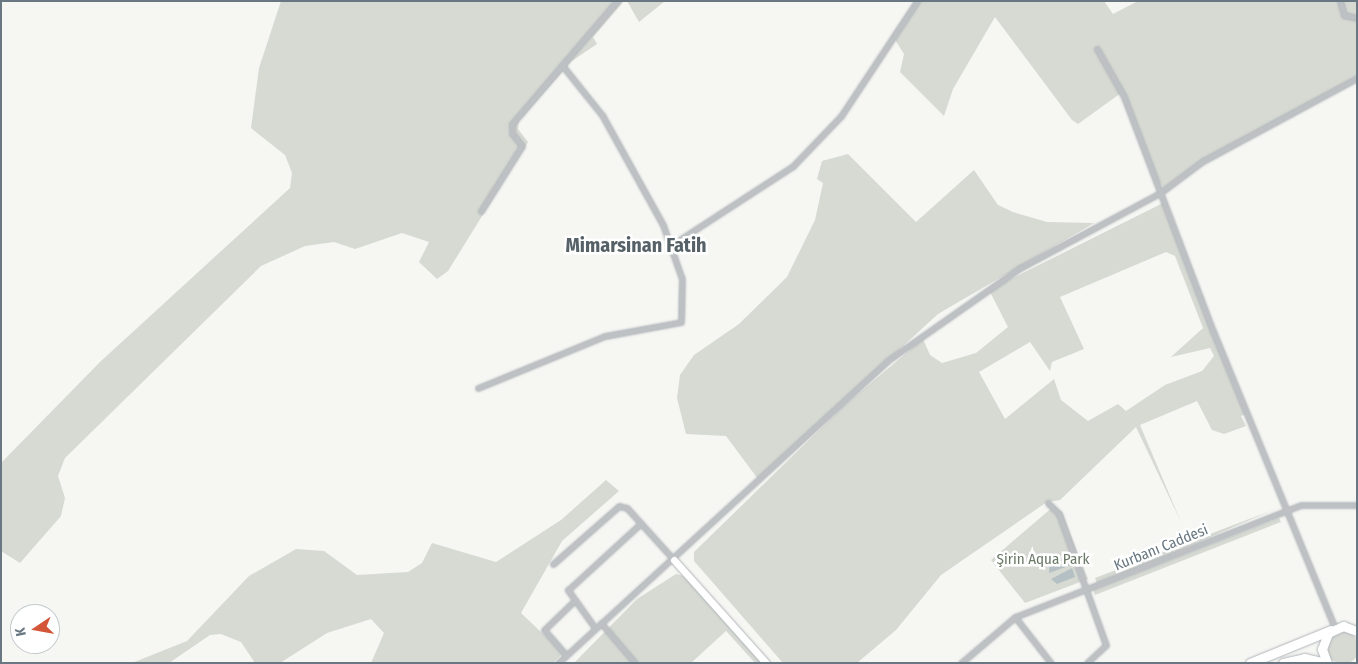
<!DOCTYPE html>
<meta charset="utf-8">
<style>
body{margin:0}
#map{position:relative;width:1358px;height:664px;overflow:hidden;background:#f6f6f3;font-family:"Fira Sans Condensed",sans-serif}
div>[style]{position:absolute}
.green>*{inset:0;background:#d6dad3}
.round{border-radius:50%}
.water>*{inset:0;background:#b4c0c3}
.roads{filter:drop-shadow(0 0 1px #b0b5b9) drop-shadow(0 0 1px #b0b5b9)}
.street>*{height:5px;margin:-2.5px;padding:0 2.5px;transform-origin:2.5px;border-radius:2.5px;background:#bdc1c4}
.secondary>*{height:7px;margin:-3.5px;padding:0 3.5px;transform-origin:3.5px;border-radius:3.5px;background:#fff}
.highway>*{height:9px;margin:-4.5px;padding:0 4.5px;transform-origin:4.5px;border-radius:4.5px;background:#fff}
span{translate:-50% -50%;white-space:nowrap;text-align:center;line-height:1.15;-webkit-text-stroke:5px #fff;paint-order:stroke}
.street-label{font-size:15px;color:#687781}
.park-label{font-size:15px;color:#6a7966}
.district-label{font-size:20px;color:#556067;font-weight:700}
.frame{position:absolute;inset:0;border:2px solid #687781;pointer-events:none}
.north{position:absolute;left:10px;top:604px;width:50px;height:50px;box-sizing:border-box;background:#fff;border:1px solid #c3c9cd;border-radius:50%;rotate:258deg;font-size:14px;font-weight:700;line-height:20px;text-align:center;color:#687781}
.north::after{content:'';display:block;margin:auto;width:18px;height:22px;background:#d25637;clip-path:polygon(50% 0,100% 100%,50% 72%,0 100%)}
</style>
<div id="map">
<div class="green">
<div style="clip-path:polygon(281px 1px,624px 1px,593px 37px,597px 44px,572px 61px,519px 121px,518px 129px,528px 142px,448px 271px,437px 279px,419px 262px,429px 242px,402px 233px,355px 249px,334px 242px,305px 246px,261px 266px,65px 458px,58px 476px,65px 498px,61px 516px,20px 563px,1px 551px,1px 463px,100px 362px,290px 188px,292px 173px,285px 155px,251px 128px,259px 68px)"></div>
<div style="clip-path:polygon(627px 1px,665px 1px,639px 22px)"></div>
<div style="clip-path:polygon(915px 1px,1104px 1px,1113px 14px,1138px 1px,1357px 1px,1357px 79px,1221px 150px,1164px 188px,1147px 164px,1121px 93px,1078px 124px,1072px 120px,995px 17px,953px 89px,944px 116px,900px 72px,904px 54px,892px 35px)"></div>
<div style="clip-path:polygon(848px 154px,916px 222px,974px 170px,998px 205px,1013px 212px,1047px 222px,1094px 223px,938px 314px,758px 479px,726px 436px,686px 434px,677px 398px,680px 375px,694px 355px,739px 324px,787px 277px,815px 220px,823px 183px,817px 179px,822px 161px)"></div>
<div style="clip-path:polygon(evenodd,1163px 203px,1247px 414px,1241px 416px,1246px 426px,1224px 434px,1212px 430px,1197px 401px,1140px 425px,1181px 522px,1136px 427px,1060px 500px,1047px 502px,941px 575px,896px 630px,857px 663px,783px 663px,694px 561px,694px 552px,845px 405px,923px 339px,930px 355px,942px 363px,976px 353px,1008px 327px,989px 290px,1163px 203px,1166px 252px,1175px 256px,1203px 328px,1171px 357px,1210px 348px,1214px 356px,1202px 371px,1165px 385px,1126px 411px,1118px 404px,1088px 421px,1061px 400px,1054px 379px,1005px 419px,979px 372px,1030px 342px,1050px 371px,1052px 362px,1084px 349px,1060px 297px,1166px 252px)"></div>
<div style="clip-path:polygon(606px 480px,619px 491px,562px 541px,521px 613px,563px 653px,553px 663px,371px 663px,384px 633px,371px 619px,327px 633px,280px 663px,255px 663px,241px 642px,221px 634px,210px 635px,169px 663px,132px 663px,187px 641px,249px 576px,296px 549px,324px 551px,357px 575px,408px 572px,422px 563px,432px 543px,496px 562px,561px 520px)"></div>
<div style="clip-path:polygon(1054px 506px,1062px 512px,1088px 579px,1025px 603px,991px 560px)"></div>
<div style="clip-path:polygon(1275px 509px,1162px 558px,1097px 583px,1095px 578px)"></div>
<div style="clip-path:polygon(1279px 518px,1281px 522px,1095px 595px,1093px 590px)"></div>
<div style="clip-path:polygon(676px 574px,688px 577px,763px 663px,755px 663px,726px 631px,691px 663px,574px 663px,637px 599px)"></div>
<div class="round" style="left:1327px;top:632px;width:32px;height:32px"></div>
</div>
<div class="water">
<div style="clip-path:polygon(1068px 556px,1071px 565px,1049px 573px,1050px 563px)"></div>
<div style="clip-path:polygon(1072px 568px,1075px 577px,1057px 584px,1051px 579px)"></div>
</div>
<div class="roads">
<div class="street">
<div style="left:1340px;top:1px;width:15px;rotate:74deg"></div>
<div style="left:1344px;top:15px;width:13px;rotate:13deg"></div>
<div style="left:1097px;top:49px;width:55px;rotate:60.6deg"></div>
<div style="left:1124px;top:97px;width:250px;rotate:69.2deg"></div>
<div style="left:1213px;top:331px;width:321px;rotate:67.7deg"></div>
<div style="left:481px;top:211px;width:77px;rotate:-57.8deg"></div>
<div style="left:522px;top:146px;width:16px;rotate:-128deg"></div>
<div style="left:512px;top:133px;width:9px;rotate:-90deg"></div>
<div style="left:512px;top:124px;width:162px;rotate:-49.5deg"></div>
<div style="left:670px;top:246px;width:147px;rotate:-33deg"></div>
<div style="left:793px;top:166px;width:69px;rotate:-46.2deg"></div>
<div style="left:841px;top:116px;width:138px;rotate:-56.5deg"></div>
<div style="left:478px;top:388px;width:137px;rotate:-22.3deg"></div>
<div style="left:605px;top:336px;width:77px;rotate:-10.4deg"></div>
<div style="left:681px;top:322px;width:43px;rotate:-88.7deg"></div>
<div style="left:682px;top:279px;width:57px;rotate:-109.4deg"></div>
<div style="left:663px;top:225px;width:126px;rotate:-119deg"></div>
<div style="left:602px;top:115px;width:64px;rotate:-128.7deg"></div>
<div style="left:1048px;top:503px;width:16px;rotate:45deg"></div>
<div style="left:1059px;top:514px;width:139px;rotate:70.3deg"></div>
<div style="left:1106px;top:645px;width:26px;rotate:137deg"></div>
<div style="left:553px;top:564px;width:88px;rotate:-41.3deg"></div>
<div style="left:619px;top:506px;width:8px;rotate:14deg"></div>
<div style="left:627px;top:508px;width:70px;rotate:47.9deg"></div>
<div style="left:1015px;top:617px;width:58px;rotate:52deg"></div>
<div style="left:601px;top:623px;width:52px;rotate:49.6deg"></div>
<div style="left:595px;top:628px;width:47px;rotate:-125.4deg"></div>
<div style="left:568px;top:590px;width:99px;rotate:-42.5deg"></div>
<div style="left:566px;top:655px;width:33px;rotate:-131deg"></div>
<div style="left:544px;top:630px;width:40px;rotate:-44deg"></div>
<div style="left:558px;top:663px;width:447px;rotate:-42.5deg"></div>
<div style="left:887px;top:361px;width:162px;rotate:-35deg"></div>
<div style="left:1020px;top:268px;width:159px;rotate:-28.2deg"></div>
<div style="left:1160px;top:193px;width:54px;rotate:-36.7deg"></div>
<div style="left:1203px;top:161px;width:175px;rotate:-28.3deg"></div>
<div style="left:961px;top:663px;width:71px;rotate:-40.4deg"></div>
<div style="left:1015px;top:617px;width:307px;rotate:-21.4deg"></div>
<div style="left:1301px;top:505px;width:56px"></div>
</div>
<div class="secondary">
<div style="left:674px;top:560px;width:138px;rotate:48.2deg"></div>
</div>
<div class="highway">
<div style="left:1250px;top:663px;width:87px;rotate:-22.2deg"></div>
<div style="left:1283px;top:663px;width:22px;rotate:-13deg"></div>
<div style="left:1304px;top:658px;width:22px;rotate:13deg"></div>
<div style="left:1327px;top:663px;width:15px;rotate:-110deg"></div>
<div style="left:1322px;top:649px;width:17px;rotate:-69deg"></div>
<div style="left:1328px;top:633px;width:17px;rotate:-25deg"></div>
<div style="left:1343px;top:626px;width:15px;rotate:20deg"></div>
</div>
</div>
<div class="street-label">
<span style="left:1161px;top:548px;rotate:-22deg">Kurbanı Caddesi</span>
</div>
<div class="park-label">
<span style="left:1043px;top:560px">Şirin Aqua Park</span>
</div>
<div class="district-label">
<span style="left:636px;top:245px">Mimarsinan Fatih</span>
</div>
<div class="frame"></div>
<div class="north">K</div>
</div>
